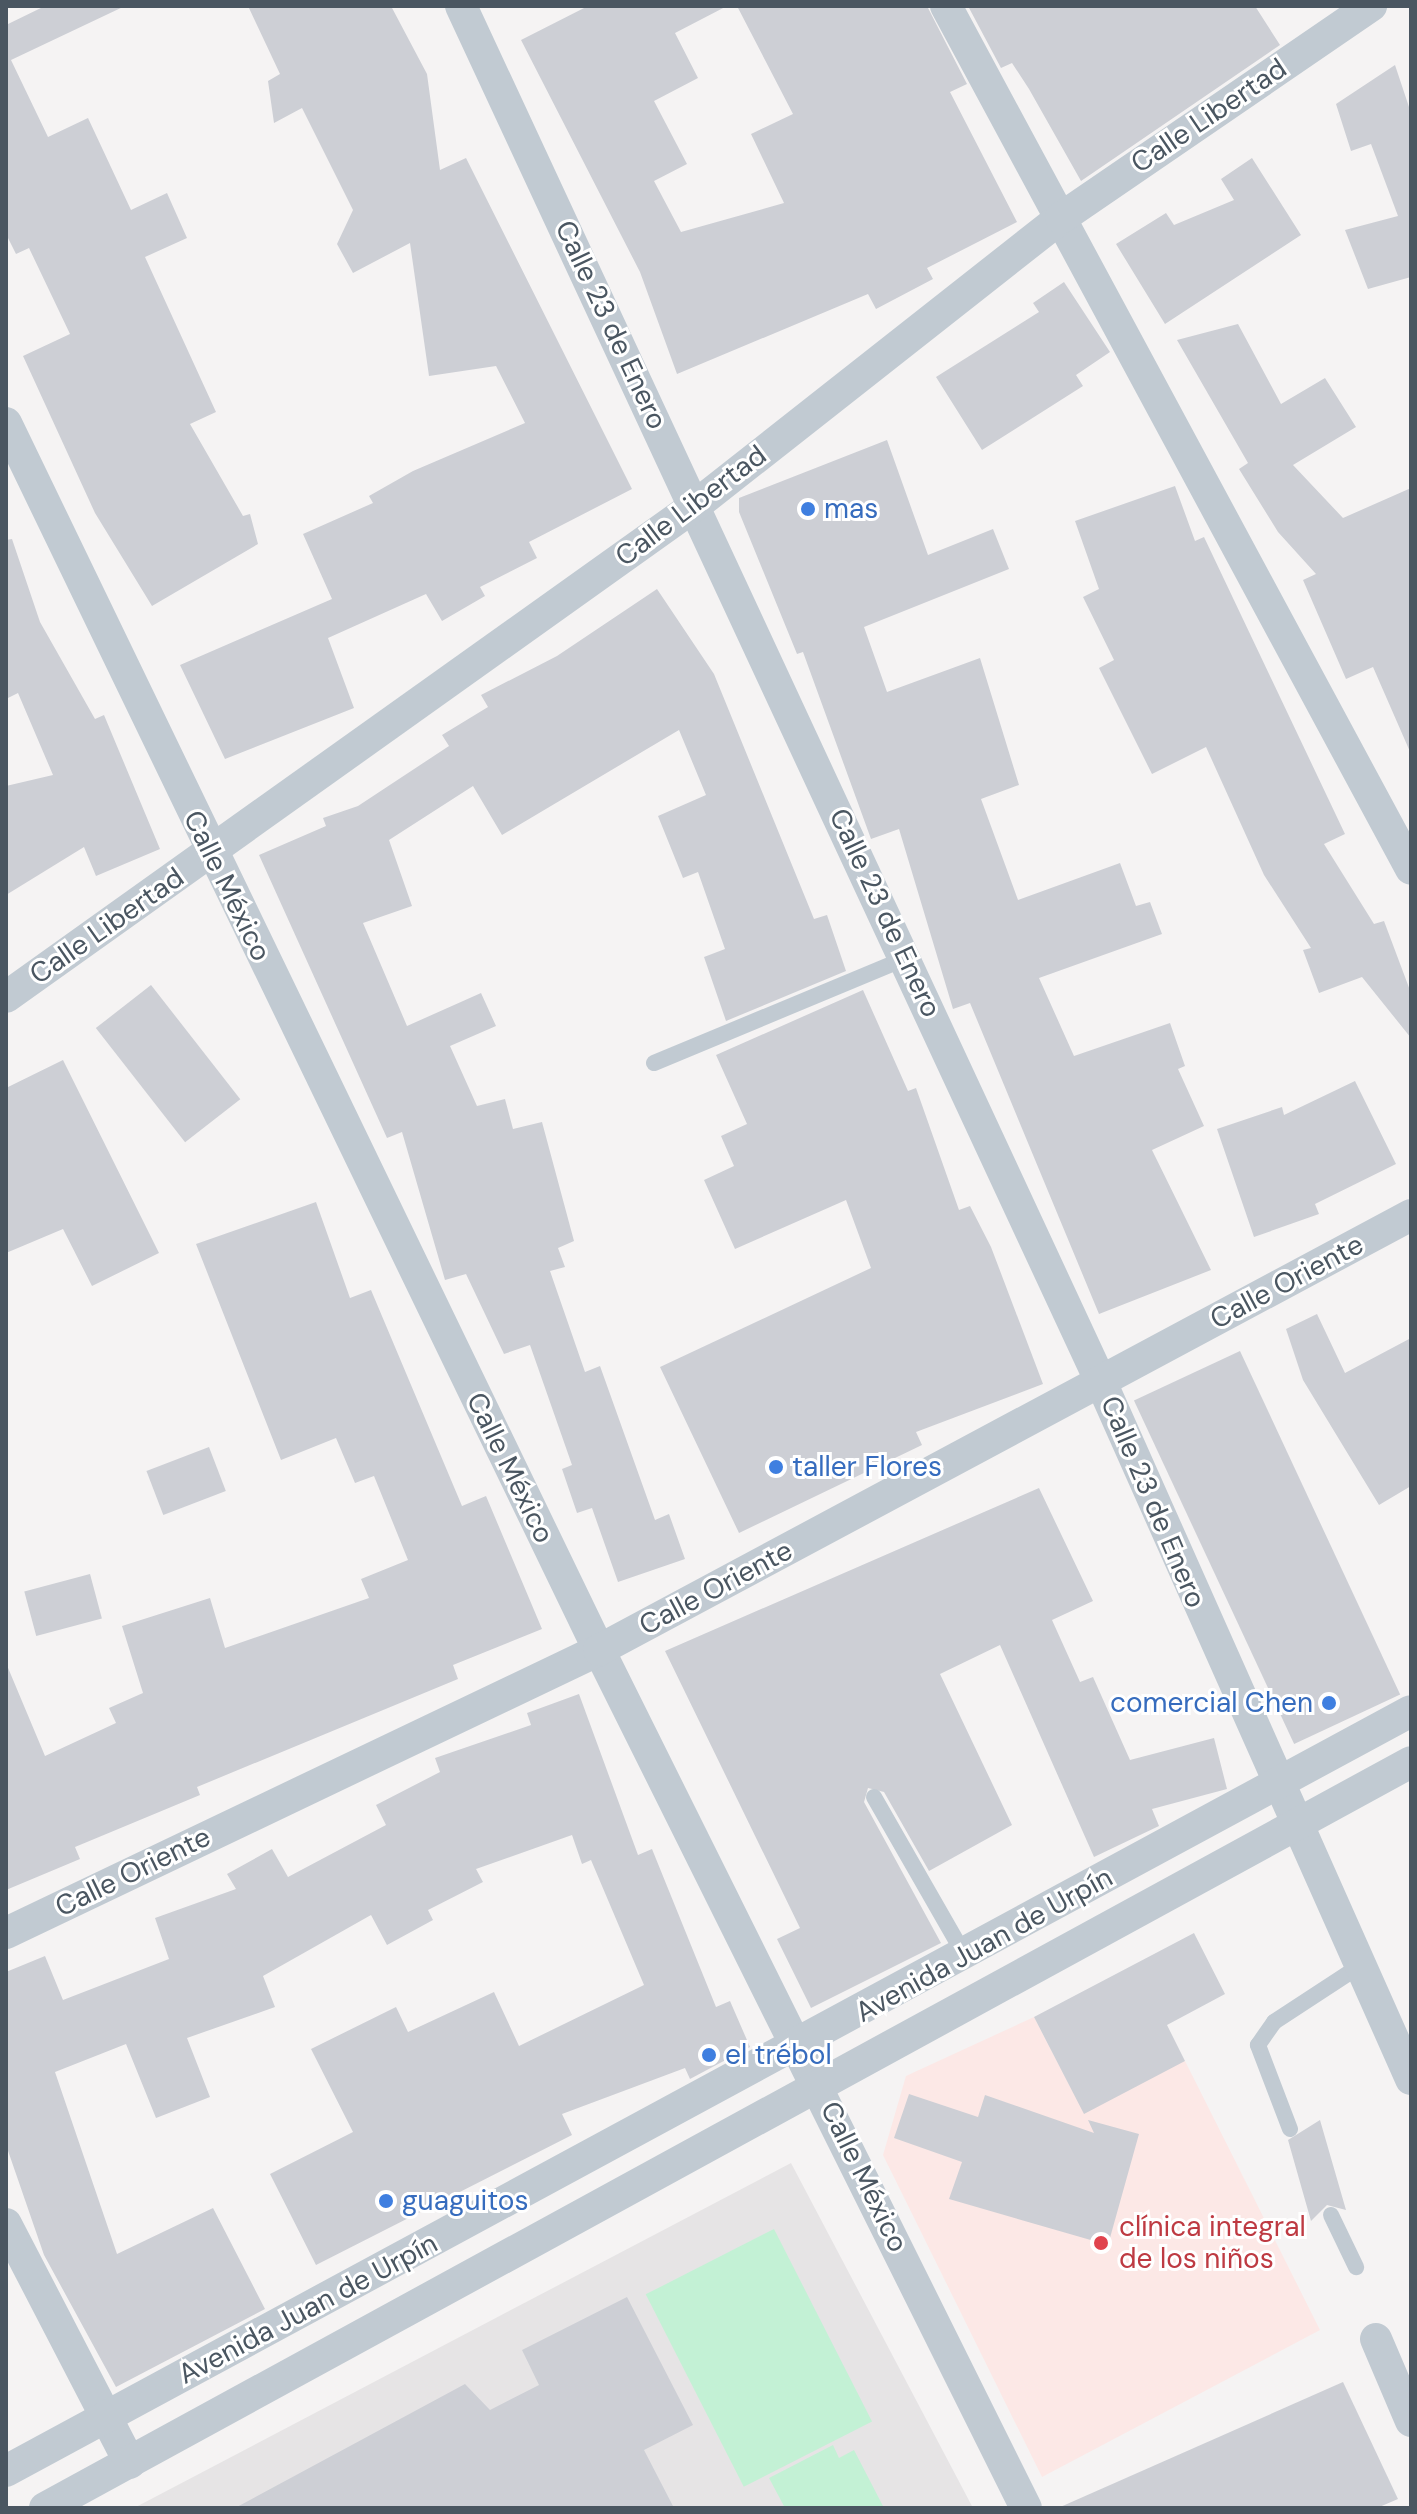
<!DOCTYPE html>
<meta charset="utf-8">
<style>
body{margin:0}
#map{position:relative;width:1417px;height:2514px;overflow:hidden;background:#f5f3f3;font-family:"DM Sans",sans-serif}
div>[style]{position:absolute}
.education>*{inset:0;background:#e6e4e5}
.medical>*{inset:0;background:#fce8e6}
.green>*{inset:0;background:#c3f1d5;transform-origin:0 0}
.building>*{inset:0;background:#cdcfd5;transform-origin:0 0}
.lane>*{height:16px;margin:-8px;padding:0 8px;transform-origin:8px;border-radius:8px;background:#c1cad2}
.street>*{height:32px;margin:-16px;padding:0 16px;transform-origin:16px;border-radius:16px;background:#c1cad2}
.dots>*{width:22px;height:22px;translate:-50% -50%;box-sizing:border-box;border:4px solid #fff;border-radius:50%}
span{translate:-50% -50%;white-space:nowrap;text-align:center;line-height:1.15;-webkit-text-stroke:6px #fff;paint-order:stroke}
.street-label{font-size:28px;color:#4a5661}
.shop-label{font-size:28px;color:#366cbe}
.left{translate:0 -50%;text-align:left}
.right{translate:-100% -50%;text-align:right}
.health-label{font-size:28px;color:#be3a42}
.frame{position:absolute;inset:0;border:8px solid #4a5661;pointer-events:none}
</style>
<div id="map">
<div class="education">
<div style="clip-path:polygon(791px 2163px,973px 2508px,134px 2508px)"></div>
</div>
<div class="medical">
<div style="clip-path:polygon(1034px 2017px,1072px 2090px,1185px 2061px,1320px 2330px,1042px 2477px,883px 2155px,906px 2076px)"></div>
</div>
<div class="green">
<div style="left:774px;top:2229px;width:216px;height:144px;rotate:63deg"></div>
<div style="clip-path:polygon(833px 2445px,839px 2458px,854px 2450px,884px 2508px,785px 2508px,769px 2478px)"></div>
</div>
<div class="building">
<div style="clip-path:polygon(45px 6px,125px 6px,11px 60px,48px 137px,88px 118px,131px 210px,167px 193px,187px 238px,145px 257px,216px 412px,190px 424px,243px 516px,250px 514px,258px 544px,152px 606px,95px 513px,23px 356px,70px 334px,29px 248px,16px 254px,6px 234px,6px 25px)"></div>
<div style="clip-path:polygon(248px 6px,391px 6px,427px 74px,440px 170px,466px 158px,632px 489px,529px 542px,537px 558px,480px 587px,485px 596px,442px 621px,426px 594px,328px 638px,354px 708px,225px 759px,180px 665px,332px 599px,303px 534px,373px 503px,369px 496px,413px 471px,525px 423px,496px 366px,429px 376px,410px 243px,353px 273px,337px 244px,353px 210px,302px 108px,274px 123px,268px 81px,280px 74px)"></div>
<div style="clip-path:polygon(588px 6px,727px 6px,675px 33px,698px 78px,654px 101px,687px 164px,654px 181px,681px 232px,784px 203px,751px 134px,793px 114px,737px 6px,927px 6px,967px 84px,950px 92px,1017px 222px,927px 268px,933px 279px,876px 309px,868px 294px,677px 374px,640px 272px,521px 40px)"></div>
<div style="clip-path:polygon(968px 6px,1255px 6px,1280px 45px,1081px 181px,1029px 89px,1012px 63px,1001px 68px)"></div>
<div style="clip-path:polygon(1395px 65px,1411px 113px,1411px 277px,1368px 289px,1345px 230px,1398px 216px,1371px 144px,1351px 151px,1336px 104px)"></div>
<div style="clip-path:polygon(1252px 158px,1301px 235px,1165px 324px,1116px 244px,1166px 213px,1174px 225px,1234px 200px,1221px 179px)"></div>
<div style="clip-path:polygon(1064px 282px,1110px 352px,1076px 375px,1083px 386px,982px 450px,936px 377px,1039px 312px,1033px 303px)"></div>
<div style="clip-path:polygon(1238px 324px,1281px 404px,1325px 378px,1356px 427px,1293px 465px,1343px 518px,1411px 488px,1411px 754px,1373px 667px,1346px 679px,1303px 580px,1316px 574px,1278px 532px,1239px 469px,1248px 463px,1177px 340px)"></div>
<div style="clip-path:polygon(887px 440px,928px 555px,993px 529px,1009px 569px,864px 627px,887px 692px,980px 658px,1019px 785px,981px 799px,1018px 900px,1120px 863px,1136px 906px,1150px 902px,1162px 934px,1039px 978px,1074px 1056px,1170px 1023px,1185px 1066px,1178px 1069px,1204px 1126px,1152px 1150px,1211px 1270px,1099px 1314px,970px 1003px,953px 1009px,899px 829px,871px 839px,803px 652px,797px 654px,739px 512px,739px 498px)"></div>
<div style="clip-path:polygon(1175px 486px,1195px 541px,1204px 537px,1345px 834px,1324px 844px,1374px 924px,1384px 921px,1411px 993px,1411px 1038px,1362px 977px,1319px 993px,1303px 950px,1311px 948px,1264px 875px,1206px 747px,1152px 774px,1099px 668px,1114px 660px,1083px 597px,1099px 589px,1075px 521px)"></div>
<div style="clip-path:polygon(12px 539px,40px 622px,95px 719px,104px 715px,160px 849px,96px 876px,84px 847px,6px 895px,6px 786px,53px 775px,18px 693px,6px 699px,6px 540px)"></div>
<div style="clip-path:polygon(657px 589px,714px 674px,814px 919px,827px 915px,846px 971px,726px 1021px,704px 957px,725px 949px,698px 872px,683px 878px,658px 816px,706px 795px,679px 730px,502px 835px,473px 786px,389px 840px,412px 906px,363px 923px,407px 1026px,481px 993px,496px 1026px,450px 1046px,477px 1106px,505px 1099px,513px 1129px,542px 1122px,574px 1241px,558px 1248px,565px 1267px,550px 1271px,585px 1372px,600px 1366px,655px 1520px,669px 1514px,685px 1559px,618px 1582px,592px 1508px,577px 1513px,562px 1469px,572px 1465px,530px 1345px,504px 1354px,466px 1274px,445px 1280px,402px 1132px,387px 1138px,259px 855px,326px 826px,323px 818px,358px 806px,449px 746px,442px 735px,488px 707px,481px 695px,557px 656px)"></div>
<div style="left:151px;top:985px;width:145px;height:70px;rotate:52deg"></div>
<div style="clip-path:polygon(863px 990px,908px 1091px,916px 1088px,959px 1210px,970px 1206px,991px 1247px,1043px 1384px,916px 1432px,922px 1445px,739px 1533px,660px 1367px,871px 1268px,846px 1200px,735px 1249px,704px 1180px,734px 1166px,721px 1136px,747px 1124px,716px 1055px)"></div>
<div style="clip-path:polygon(63px 1060px,159px 1253px,92px 1286px,63px 1229px,6px 1253px,6px 1088px)"></div>
<div style="clip-path:polygon(1355px 1081px,1396px 1164px,1315px 1204px,1319px 1214px,1254px 1237px,1217px 1129px,1282px 1107px,1284px 1115px)"></div>
<div style="clip-path:polygon(316px 1202px,350px 1298px,371px 1290px,462px 1506px,486px 1496px,542px 1629px,453px 1665px,458px 1679px,197px 1787px,200px 1795px,75px 1847px,80px 1859px,6px 1890px,6px 1663px,45px 1756px,116px 1723px,109px 1708px,143px 1693px,122px 1626px,210px 1598px,225px 1648px,369px 1598px,361px 1579px,408px 1560px,374px 1476px,355px 1483px,336px 1438px,281px 1460px,196px 1244px)"></div>
<div style="clip-path:polygon(1317px 1314px,1345px 1373px,1411px 1338px,1411px 1486px,1379px 1505px,1303px 1380px,1286px 1329px)"></div>
<div style="left:1240px;top:1351px;width:379px;height:117px;rotate:65deg"></div>
<div style="left:209px;top:1447px;width:47px;height:67px;rotate:69deg"></div>
<div style="clip-path:polygon(1039px 1488px,1093px 1601px,1052px 1620px,1080px 1682px,1093px 1677px,1130px 1760px,1214px 1738px,1227px 1789px,1152px 1809px,1159px 1826px,1094px 1857px,1000px 1645px,940px 1674px,1012px 1825px,929px 1871px,884px 1792px,868px 1788px,864px 1802px,941px 1943px,811px 2008px,777px 1939px,800px 1928px,665px 1651px)"></div>
<div style="left:90px;top:1574px;width:46px;height:68px;rotate:75deg"></div>
<div style="clip-path:polygon(579px 1694px,638px 1855px,652px 1849px,716px 2007px,730px 2001px,750px 2047px,690px 2079px,685px 2068px,562px 2114px,572px 2135px,316px 2265px,270px 2174px,353px 2132px,311px 2049px,396px 2007px,408px 2032px,494px 1992px,519px 2046px,644px 1985px,591px 1860px,582px 1864px,572px 1835px,476px 1869px,483px 1882px,428px 1910px,433px 1920px,387px 1945px,371px 1915px,263px 1976px,275px 2007px,187px 2038px,210px 2097px,156px 2118px,126px 2044px,55px 2072px,117px 2254px,213px 2208px,265px 2309px,116px 2387px,44px 2255px,6px 2145px,6px 1972px,45px 1956px,63px 2000px,169px 1959px,155px 1918px,236px 1889px,227px 1874px,272px 1849px,288px 1877px,386px 1825px,376px 1805px,440px 1772px,435px 1758px,531px 1725px,527px 1713px)"></div>
<div style="clip-path:polygon(1194px 1933px,1225px 1994px,1167px 2025px,1185px 2061px,1084px 2114px,1034px 2017px)"></div>
<div style="clip-path:polygon(909px 2094px,978px 2117px,985px 2095px,1094px 2133px,1088px 2120px,1139px 2134px,1108px 2245px,949px 2199px,962px 2162px,894px 2138px)"></div>
<div style="clip-path:polygon(1320px 2120px,1346px 2210px,1327px 2205px,1311px 2221px,1288px 2140px)"></div>
<div style="clip-path:polygon(627px 2297px,693px 2425px,644px 2450px,674px 2508px,235px 2508px,465px 2384px,490px 2410px,539px 2385px,522px 2350px)"></div>
<div style="clip-path:polygon(1343px 2382px,1398px 2499px,1377px 2508px,1058px 2508px)"></div>
</div>
<div class="lane">
<div style="left:654px;top:1063px;width:273px;rotate:-22.6deg"></div>
<div style="left:874px;top:1797px;width:183px;rotate:60.2deg"></div>
<div style="left:1290px;top:2129px;width:90px;rotate:-110.9deg"></div>
<div style="left:1258px;top:2045px;width:28px;rotate:-55deg"></div>
<div style="left:1274px;top:2022px;width:100px;rotate:-33.2deg"></div>
<div style="left:1331px;top:2215px;width:58px;rotate:64.3deg"></div>
</div>
<div class="street">
<div style="left:461px;top:6px;width:1518px;rotate:65.06deg"></div>
<div style="left:1101px;top:1382px;width:763px;rotate:66.02deg"></div>
<div style="left:946px;top:6px;width:980px;rotate:61.68deg"></div>
<div style="left:6px;top:423px;width:1363px;rotate:64.21deg"></div>
<div style="left:599px;top:1650px;width:958px;rotate:63.54deg"></div>
<div style="left:6px;top:997px;width:847px;rotate:-35.49deg"></div>
<div style="left:696px;top:505px;width:464px;rotate:-38.2deg"></div>
<div style="left:1061px;top:218px;width:376px;rotate:-34.4deg"></div>
<div style="left:6px;top:1933px;width:657px;rotate:-25.51deg"></div>
<div style="left:599px;top:1650px;width:921px;rotate:-28.18deg"></div>
<div style="left:6px;top:2224px;width:269px;rotate:62.6deg"></div>
<div style="left:1376px;top:2339px;width:89px;rotate:66.9deg"></div>
<div style="left:6px;top:2471px;width:1597px;rotate:-28.41deg"></div>
<div style="left:45px;top:2508px;width:1556px;rotate:-28.64deg"></div>
</div>
<div class="dots">
<div style="left:808px;top:509px;background:#3f7fe0"></div>
<div style="left:776px;top:1467px;background:#3f7fe0"></div>
<div style="left:1329px;top:1703px;background:#3f7fe0"></div>
<div style="left:709px;top:2055px;background:#3f7fe0"></div>
<div style="left:386px;top:2201px;background:#3f7fe0"></div>
<div style="left:1101px;top:2243px;background:#e0444e"></div>
</div>
<div class="street-label">
<span style="left:1209px;top:116px;rotate:-34deg">Calle Libertad</span>
<span style="left:611px;top:325px;rotate:65deg">Calle 23 de Enero</span>
<span style="left:691px;top:506px;rotate:-37deg">Calle Libertad</span>
<span style="left:227px;top:886px;rotate:64deg">Calle México</span>
<span style="left:885px;top:913px;rotate:65deg">Calle 23 de Enero</span>
<span style="left:107px;top:926px;rotate:-35deg">Calle Libertad</span>
<span style="left:1287px;top:1282px;rotate:-28deg">Calle Oriente</span>
<span style="left:510px;top:1468px;rotate:64deg">Calle México</span>
<span style="left:1153px;top:1502px;rotate:67deg">Calle 23 de Enero</span>
<span style="left:716px;top:1588px;rotate:-28deg">Calle Oriente</span>
<span style="left:133px;top:1872px;rotate:-26deg">Calle Oriente</span>
<span style="left:984px;top:1945px;rotate:-29deg">Avenida Juan de Urpín</span>
<span style="left:864px;top:2177px;rotate:64deg">Calle México</span>
<span style="left:308px;top:2309px;rotate:-28deg">Avenida Juan de Urpín</span>
</div>
<div class="shop-label">
<span class="left" style="left:824px;top:509px">mas</span>
<span class="left" style="left:792px;top:1467px">taller Flores</span>
<span class="right" style="left:1313px;top:1703px">comercial Chen</span>
<span class="left" style="left:725px;top:2055px">el trébol</span>
<span class="left" style="left:402px;top:2201px">guaguitos</span>
</div>
<div class="health-label">
<span class="left" style="left:1119px;top:2243px">clínica integral<br>de los niños</span>
</div>
<div class="frame"></div>
</div>
